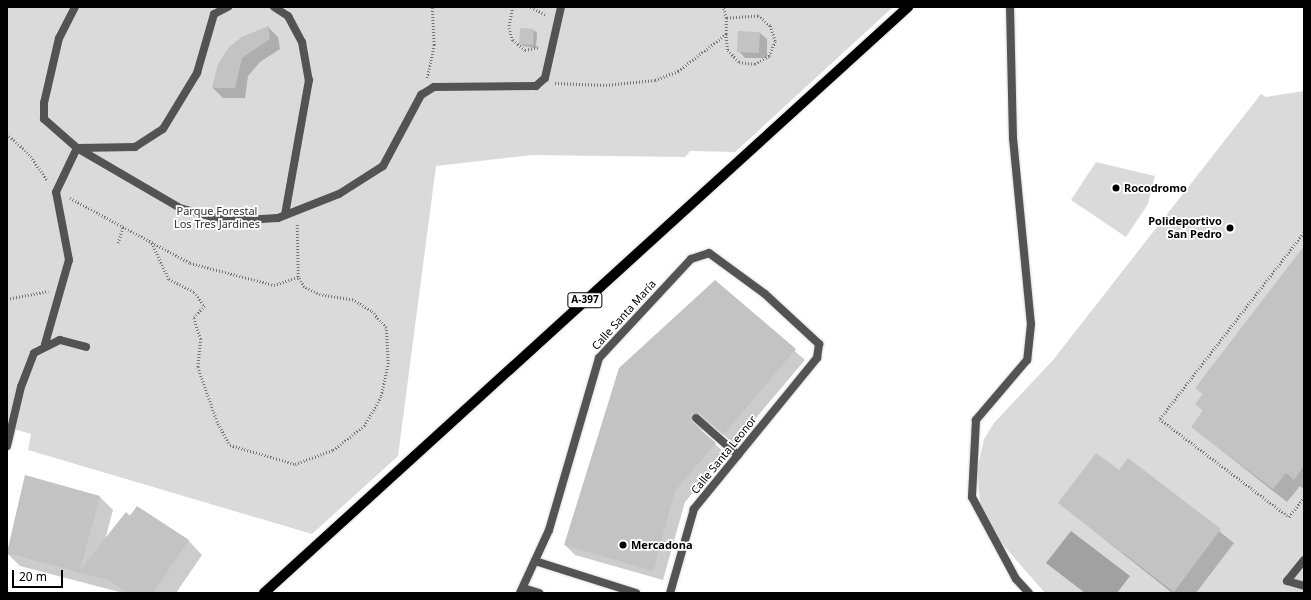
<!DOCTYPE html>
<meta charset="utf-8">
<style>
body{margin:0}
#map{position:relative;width:1311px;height:600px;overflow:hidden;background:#fff;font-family:"Noto Sans",sans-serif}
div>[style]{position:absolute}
.green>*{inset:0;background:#dadada}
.water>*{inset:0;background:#a1a1a1}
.shadow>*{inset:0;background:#0003}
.building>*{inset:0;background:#c3c3c3;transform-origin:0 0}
.path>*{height:2.5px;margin-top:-1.25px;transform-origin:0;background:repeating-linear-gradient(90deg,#757575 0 1px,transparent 0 3px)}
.roads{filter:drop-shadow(0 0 1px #dbdbdb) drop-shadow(0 0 1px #dbdbdb)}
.lane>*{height:8px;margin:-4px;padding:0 4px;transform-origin:4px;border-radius:4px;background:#535353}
.street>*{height:8px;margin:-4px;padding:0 4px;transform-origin:4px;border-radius:4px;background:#535353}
.primary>*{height:10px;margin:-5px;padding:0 5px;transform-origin:5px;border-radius:5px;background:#000}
.dots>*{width:11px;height:11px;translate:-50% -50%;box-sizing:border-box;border:2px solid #fff;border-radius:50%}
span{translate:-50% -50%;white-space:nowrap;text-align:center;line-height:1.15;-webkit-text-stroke:3.5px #fff;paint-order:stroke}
.shield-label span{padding:1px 3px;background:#fff;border:1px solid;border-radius:3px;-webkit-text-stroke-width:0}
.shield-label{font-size:10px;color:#000;font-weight:700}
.poi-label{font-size:11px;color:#000;font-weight:700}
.left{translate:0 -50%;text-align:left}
.right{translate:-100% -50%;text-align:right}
.park-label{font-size:11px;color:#313131}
.street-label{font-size:11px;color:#000}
.frame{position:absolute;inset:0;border:8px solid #000;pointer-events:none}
.scale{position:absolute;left:12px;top:570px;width:51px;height:18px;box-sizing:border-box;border:2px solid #000;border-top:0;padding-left:5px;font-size:12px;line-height:14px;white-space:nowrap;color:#000;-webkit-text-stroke:3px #fff;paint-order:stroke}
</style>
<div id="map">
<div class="green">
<div style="clip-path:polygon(7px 7px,893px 7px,735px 152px,690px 151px,685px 157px,532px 155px,436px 166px,398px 456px,312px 534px,28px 450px,31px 434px,7px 427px)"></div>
<div style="clip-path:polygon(1304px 91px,1304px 593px,1045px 593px,998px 539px,981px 511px,977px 471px,984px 439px,994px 423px,1053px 360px,1261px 94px,1266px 97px)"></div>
<div style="clip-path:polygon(1096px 162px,1155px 176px,1148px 204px,1126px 237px,1071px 200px)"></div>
</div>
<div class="water">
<div style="clip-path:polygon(1071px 531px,1130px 576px,1117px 593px,1085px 593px,1046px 563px)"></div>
</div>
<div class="shadow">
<div style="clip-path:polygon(268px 27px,278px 37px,280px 49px,260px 62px,248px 76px,245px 98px,223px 98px,213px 88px)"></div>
<div style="clip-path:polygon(534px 30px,537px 33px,536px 48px,523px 46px,520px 43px)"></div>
<div style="clip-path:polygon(760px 33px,767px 39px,767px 58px,745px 58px,739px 51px)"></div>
<div style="clip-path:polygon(1304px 247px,1304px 489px,1300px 486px,1287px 502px,1192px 427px,1204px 411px,1196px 404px)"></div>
<div style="clip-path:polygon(715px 281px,805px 360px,734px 444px,711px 424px,702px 425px,702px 432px,726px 454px,685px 502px,663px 580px,575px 555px,565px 545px)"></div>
<div style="clip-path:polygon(1128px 459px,1234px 543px,1196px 593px,1172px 593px,1059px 503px,1119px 471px)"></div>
<div style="clip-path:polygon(25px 476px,100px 497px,113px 510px,105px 540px,138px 507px,189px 541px,202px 555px,176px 593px,123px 593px,20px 566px,7px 553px)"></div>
</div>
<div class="building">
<div style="clip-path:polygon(268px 26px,270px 39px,242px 58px,235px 88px,212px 88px,218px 64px,229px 47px,242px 37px)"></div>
<div style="left:520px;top:28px;width:14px;height:16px;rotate:4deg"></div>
<div style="left:738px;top:31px;width:22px;height:21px;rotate:3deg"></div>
<div style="clip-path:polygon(1304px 246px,1304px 466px,1294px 480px,1286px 473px,1273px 489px,1191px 427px,1203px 410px,1195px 404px,1203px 394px,1195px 388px)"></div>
<div style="clip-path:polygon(715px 280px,796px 349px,723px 435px,699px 414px,692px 415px,692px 422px,716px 443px,675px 491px,653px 571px,564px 545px,619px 368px)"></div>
<div style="clip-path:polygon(1096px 453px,1119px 470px,1128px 458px,1221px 529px,1174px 592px,1058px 503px)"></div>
<div style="clip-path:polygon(25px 475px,100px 496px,80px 570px,126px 512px,130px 516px,137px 506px,189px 540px,153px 593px,128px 593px,108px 580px,7px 553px)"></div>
</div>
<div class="path">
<div style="left:427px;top:7px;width:17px"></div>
<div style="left:513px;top:7px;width:21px;rotate:101deg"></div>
<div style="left:509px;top:28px;width:13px;rotate:72deg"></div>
<div style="left:513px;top:40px;width:16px;rotate:40deg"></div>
<div style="left:525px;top:50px;width:14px;rotate:-12deg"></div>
<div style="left:531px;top:7px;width:17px;rotate:28deg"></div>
<div style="left:726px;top:34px;width:16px;rotate:-90deg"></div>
<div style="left:427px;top:78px;width:34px;rotate:-78deg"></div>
<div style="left:434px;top:45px;width:37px;rotate:-93deg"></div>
<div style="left:555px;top:83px;width:51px;rotate:2.2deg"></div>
<div style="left:606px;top:85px;width:49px;rotate:-5.8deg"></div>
<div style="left:655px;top:80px;width:25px;rotate:-21deg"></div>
<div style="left:678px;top:71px;width:61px;rotate:-37.6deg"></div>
<div style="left:726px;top:34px;width:16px;rotate:83deg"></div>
<div style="left:728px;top:50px;width:16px;rotate:47deg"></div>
<div style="left:739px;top:62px;width:16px;rotate:7deg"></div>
<div style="left:755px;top:64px;width:16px;rotate:-30deg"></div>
<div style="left:769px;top:56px;width:16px;rotate:-68deg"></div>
<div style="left:775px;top:41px;width:16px;rotate:-108deg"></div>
<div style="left:770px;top:26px;width:16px;rotate:-140deg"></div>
<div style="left:758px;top:16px;width:32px;rotate:176deg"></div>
<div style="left:726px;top:18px;width:11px;rotate:-105deg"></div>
<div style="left:7px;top:134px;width:30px;rotate:42deg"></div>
<div style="left:29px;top:154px;width:33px;rotate:55deg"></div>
<div style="left:70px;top:198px;width:136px;rotate:28.4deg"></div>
<div style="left:190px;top:263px;width:87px;rotate:14.7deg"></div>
<div style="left:274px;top:285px;width:25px;rotate:-18deg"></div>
<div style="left:298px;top:277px;width:53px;rotate:-91.1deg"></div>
<div style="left:1304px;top:233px;width:235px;rotate:127.7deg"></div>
<div style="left:1160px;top:419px;width:162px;rotate:37.2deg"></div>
<div style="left:1289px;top:517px;width:25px;rotate:-53deg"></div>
<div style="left:118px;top:243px;width:18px;rotate:-74deg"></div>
<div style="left:152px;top:243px;width:40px;rotate:65deg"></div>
<div style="left:169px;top:279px;width:28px;rotate:27deg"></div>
<div style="left:194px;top:292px;width:18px;rotate:52deg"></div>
<div style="left:205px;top:306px;width:16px;rotate:133deg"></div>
<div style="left:194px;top:318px;width:22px;rotate:72deg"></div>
<div style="left:201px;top:339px;width:28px;rotate:96deg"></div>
<div style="left:198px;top:367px;width:57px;rotate:70.6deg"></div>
<div style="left:217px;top:421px;width:27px;rotate:62deg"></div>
<div style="left:230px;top:445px;width:68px;rotate:16.3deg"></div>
<div style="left:295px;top:464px;width:40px;rotate:-20.2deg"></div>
<div style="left:333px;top:450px;width:39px;rotate:-38deg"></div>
<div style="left:364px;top:426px;width:34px;rotate:-60deg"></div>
<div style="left:381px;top:396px;width:33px;rotate:-78deg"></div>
<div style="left:388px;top:364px;width:36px;rotate:-93deg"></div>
<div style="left:386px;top:328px;width:23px;rotate:-131deg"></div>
<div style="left:371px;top:311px;width:21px;rotate:-149deg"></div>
<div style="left:353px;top:300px;width:33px;rotate:-171deg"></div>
<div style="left:320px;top:295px;width:18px;rotate:-153deg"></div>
<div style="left:304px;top:287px;width:12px;rotate:-121deg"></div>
<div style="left:7px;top:299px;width:42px;rotate:-11deg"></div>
</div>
<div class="roads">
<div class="lane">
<div style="left:696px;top:418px;width:56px;rotate:41.4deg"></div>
<div style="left:7px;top:446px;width:61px;rotate:-76.7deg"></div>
<div style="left:21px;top:387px;width:36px;rotate:-69deg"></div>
<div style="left:34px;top:353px;width:29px;rotate:-27deg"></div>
<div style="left:60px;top:340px;width:27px;rotate:15deg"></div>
<div style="left:1304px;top:560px;width:27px;rotate:129deg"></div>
<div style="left:1287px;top:581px;width:18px;rotate:16deg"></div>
</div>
<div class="street">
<div style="left:75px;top:7px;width:35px;rotate:117deg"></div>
<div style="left:59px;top:38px;width:67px;rotate:103deg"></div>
<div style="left:44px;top:103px;width:16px;rotate:90deg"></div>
<div style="left:44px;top:119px;width:44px;rotate:41.3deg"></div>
<div style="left:77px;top:148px;width:58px;rotate:-1deg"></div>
<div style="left:135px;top:147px;width:33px;rotate:-33deg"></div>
<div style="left:163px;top:129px;width:66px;rotate:-58.7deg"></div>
<div style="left:197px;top:73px;width:61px;rotate:-73.9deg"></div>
<div style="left:214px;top:14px;width:16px;rotate:-27deg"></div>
<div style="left:274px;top:7px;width:17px;rotate:33deg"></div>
<div style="left:288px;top:16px;width:30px;rotate:62deg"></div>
<div style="left:302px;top:42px;width:39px;rotate:80deg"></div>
<div style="left:309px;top:80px;width:137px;rotate:100.1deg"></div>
<div style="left:1010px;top:7px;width:131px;rotate:88.7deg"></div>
<div style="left:1013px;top:138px;width:187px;rotate:84.5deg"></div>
<div style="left:1031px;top:324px;width:36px;rotate:96deg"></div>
<div style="left:1027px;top:360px;width:79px;rotate:130.4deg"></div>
<div style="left:976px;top:420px;width:77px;rotate:93deg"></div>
<div style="left:972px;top:497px;width:93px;rotate:61.8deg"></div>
<div style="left:1016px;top:579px;width:19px;rotate:47deg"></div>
<div style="left:45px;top:344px;width:87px;rotate:-74.1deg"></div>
<div style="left:69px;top:260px;width:69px;rotate:-100.8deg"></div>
<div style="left:56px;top:192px;width:49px;rotate:-64.5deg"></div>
<div style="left:77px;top:148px;width:119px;rotate:30.2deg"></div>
<div style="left:180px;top:208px;width:49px;rotate:15.5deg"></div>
<div style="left:227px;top:221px;width:51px;rotate:-3.4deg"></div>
<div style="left:278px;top:218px;width:66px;rotate:-21.5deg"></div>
<div style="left:339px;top:194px;width:52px;rotate:-32.5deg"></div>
<div style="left:383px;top:166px;width:81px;rotate:-61.8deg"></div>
<div style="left:421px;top:95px;width:15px;rotate:-32deg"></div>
<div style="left:434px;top:87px;width:102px;rotate:-0.6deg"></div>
<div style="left:536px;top:86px;width:12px;rotate:-42deg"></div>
<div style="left:545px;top:78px;width:73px;rotate:-77.3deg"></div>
<div style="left:535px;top:561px;width:106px;rotate:17.6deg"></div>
<div style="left:523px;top:588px;width:17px;rotate:17deg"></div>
<div style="left:520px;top:593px;width:69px;rotate:-65.3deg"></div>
<div style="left:549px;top:530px;width:179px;rotate:-73.8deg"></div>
<div style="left:599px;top:358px;width:135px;rotate:-47.1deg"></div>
<div style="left:691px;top:259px;width:19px;rotate:-18deg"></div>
<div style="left:709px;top:253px;width:69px;rotate:36.2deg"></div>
<div style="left:765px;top:294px;width:74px;rotate:42.8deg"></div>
<div style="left:819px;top:344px;width:14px;rotate:98deg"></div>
<div style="left:817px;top:358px;width:195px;rotate:129.2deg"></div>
<div style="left:694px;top:509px;width:87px;rotate:105.9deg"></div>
</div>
<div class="primary">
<div style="left:264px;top:593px;width:871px;rotate:-42.3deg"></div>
</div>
</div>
<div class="dots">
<div style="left:1116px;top:188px;background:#000"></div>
<div style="left:1230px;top:228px;background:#000"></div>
<div style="left:623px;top:545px;background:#000"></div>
</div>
<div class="shield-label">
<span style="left:585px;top:300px">A-397</span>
</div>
<div class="poi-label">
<span class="left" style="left:1124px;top:188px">Rocodromo</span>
<span class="right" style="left:1222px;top:228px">Polideportivo<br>San Pedro</span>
<span class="left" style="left:631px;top:545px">Mercadona</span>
</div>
<div class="park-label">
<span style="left:217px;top:218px">Parque Forestal<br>Los Tres Jardines</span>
</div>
<div class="street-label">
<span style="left:624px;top:315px;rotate:-48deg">Calle Santa María</span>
<span style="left:724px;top:455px;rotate:-51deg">Calle Santa Leonor</span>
</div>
<div class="frame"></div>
<div class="scale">20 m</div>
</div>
